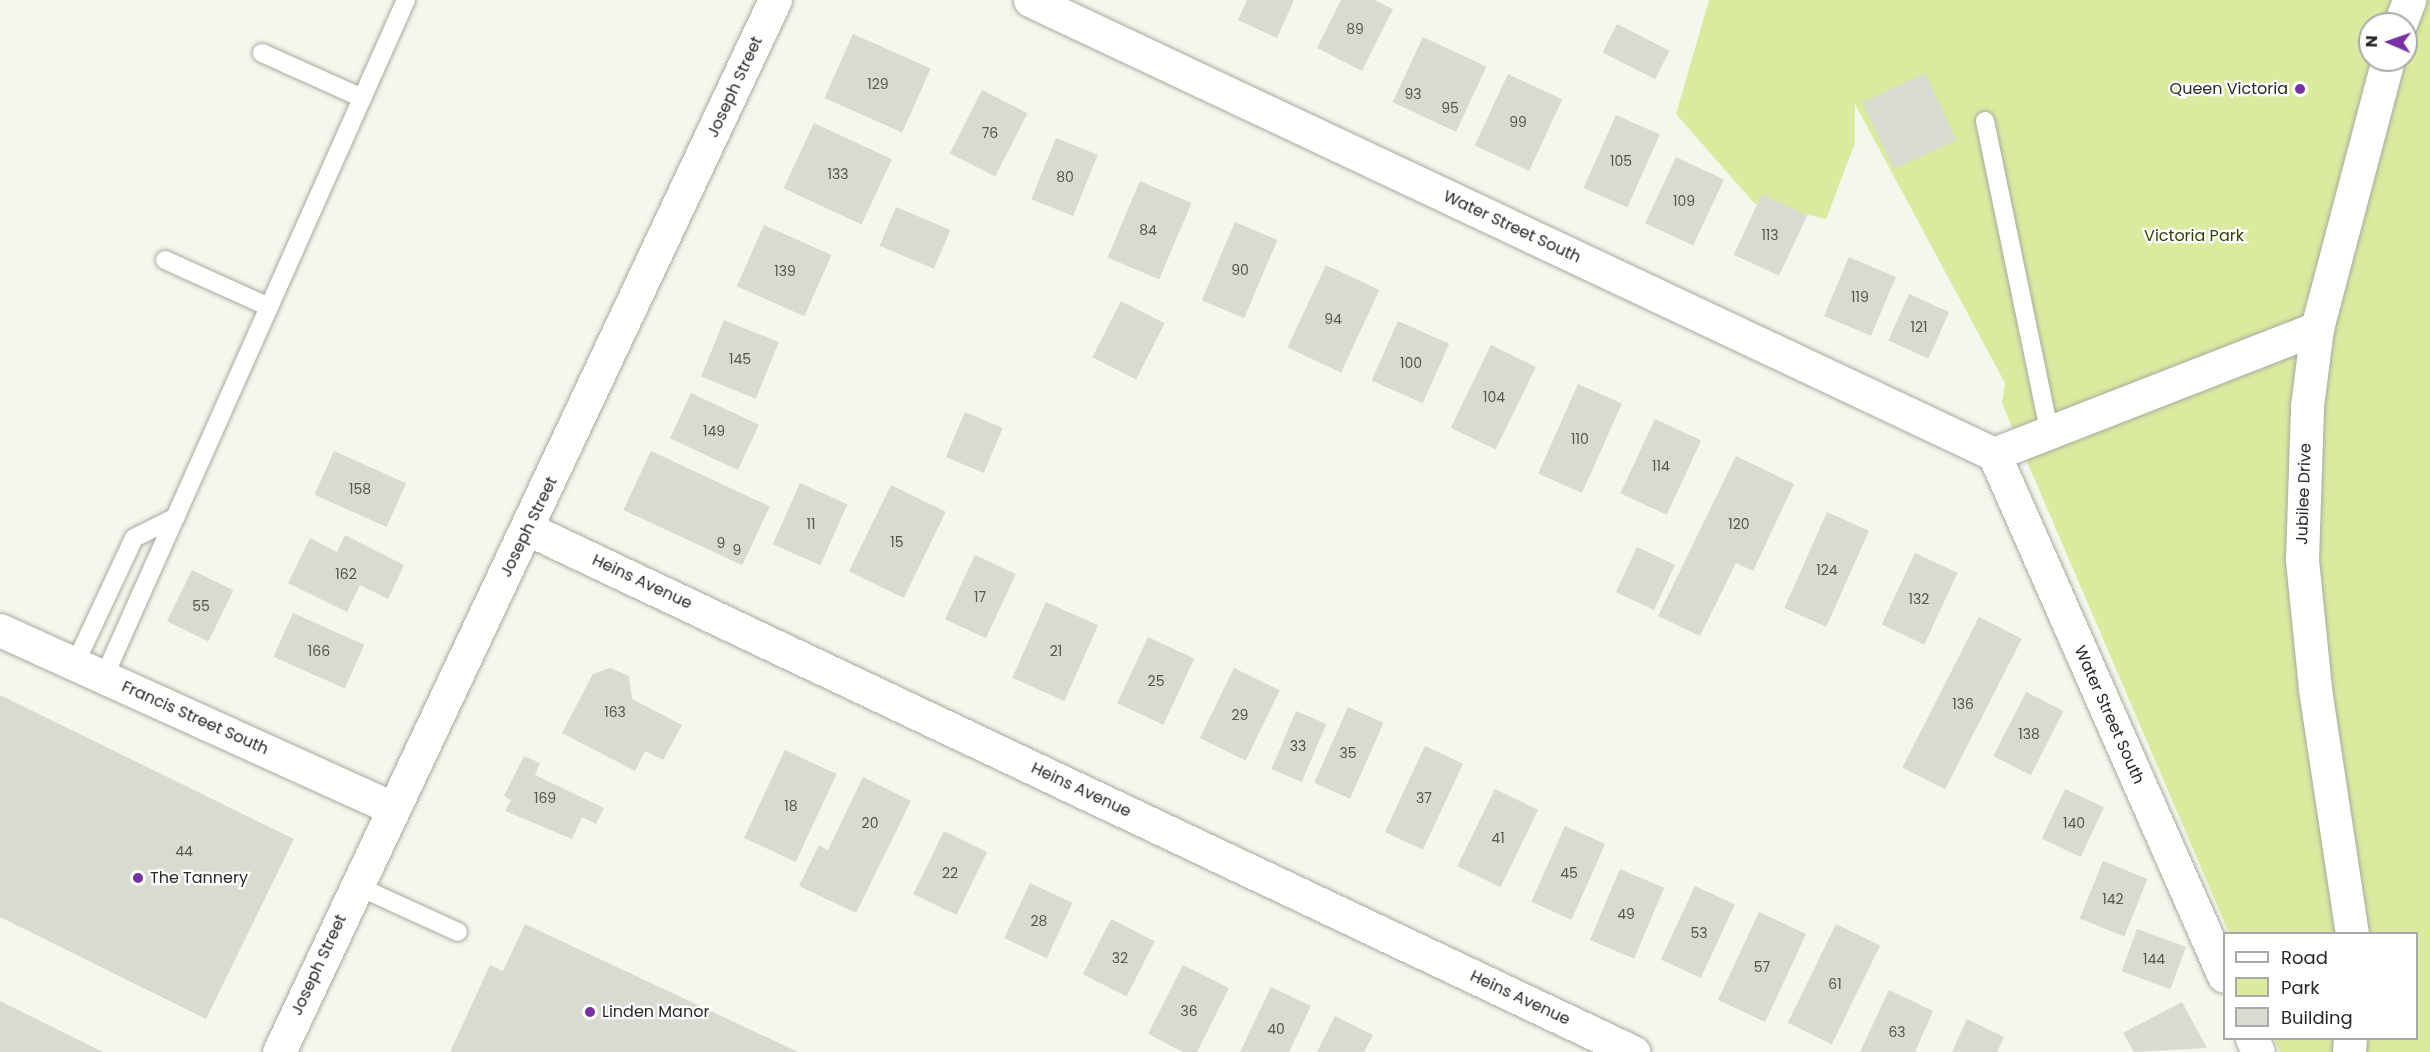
<!DOCTYPE html>
<style>
body{margin:0}
#map{position:relative;width:2430px;height:1052px;overflow:hidden;background:#f4f7ec;font-family:Poppins,sans-serif}
div>[style]{position:absolute}
.green>*{inset:0;background:#daeba0}
.building>*{inset:0;background:#d8dbd0;transform-origin:0 0}
.roads{filter:drop-shadow(0 0 2px #a7aa9f) drop-shadow(0 0 2px #a7aa9f)}
.service>*{height:18px;margin:-9px;padding:0 9px;transform-origin:9px;border-radius:9px;background:#fff}
.minor>*{height:33px;margin:-16.5px;padding:0 16.5px;transform-origin:16.5px;border-radius:16.5px;background:#fff}
.tertiary>*{height:33px;margin:-16.5px;padding:0 16.5px;transform-origin:16.5px;border-radius:16.5px;background:#fff}
.dots>*{width:16px;height:16px;translate:-50% -50%;box-sizing:border-box;border:3px solid #fff;border-radius:50%}
span{translate:-50% -50%;white-space:nowrap;text-align:center;line-height:1.15;-webkit-text-stroke:4.5px #fff;paint-order:stroke}
.number-label{font-size:14px;color:#545650}
.number-label span{-webkit-text-stroke-width:0}
.street-label{font-size:16px;color:#282925}
.poi-label{font-size:16px;color:#282925}
.right{translate:-100% -50%;text-align:right}
.left{translate:0 -50%;text-align:left}
.park-label{font-size:16px;color:#363f04}
.legend{position:absolute;left:2223px;top:932px;width:195px;height:108px;box-sizing:border-box;background:#fff;border:2px solid #a9a9a8;margin:0;padding:8px 10px;list-style:none;font-size:18px;color:#282925}
.legend li{display:flex;align-items:center;gap:12px;height:30px}
.legend b{width:30px;border:2px solid #a9a9a8}
.north{position:absolute;left:2358px;top:12px;width:60px;height:60px;box-sizing:border-box;background:#fff;border:2px solid #a9a9a8;border-radius:50%;rotate:272deg;font-size:16px;font-weight:700;line-height:24px;text-align:center;color:#282925}
.north::after{content:'';display:block;margin:auto;width:21px;height:27px;background:#7731a4;clip-path:polygon(50% 0,100% 100%,50% 72%,0 100%)}
</style>
<div id="map">
<div class="green">
<div style="clip-path:polygon(evenodd,1709px 0,2430px 0,2430px 1052px,2280px 1052px,2274px 1039px,2416px 1038px,2416px 934px,2229px 933px,2002px 403px,2005px 383px,1855px 104px,1855px 143px,1826px 219px,1754px 203px,1676px 114px,1709px 0,2370px 24px,2406px 24px,2406px 60px,2370px 60px,2370px 24px)"></div>
</div>
<div class="building">
<div style="clip-path:polygon(1247px 0,1294px 0,1277px 38px,1238px 20px)"></div>
<div style="clip-path:polygon(1341px 0,1374px 0,1393px 9px,1362px 71px,1317px 48px)"></div>
<div style="left:1617px;top:24px;width:59px;height:32px;rotate:27deg"></div>
<div style="left:853px;top:34px;width:85px;height:70px;rotate:24deg"></div>
<div style="left:1423px;top:37px;width:70px;height:72px;rotate:25deg"></div>
<div style="left:1925px;top:73px;width:74px;height:69px;rotate:65deg"></div>
<div style="left:1508px;top:74px;width:60px;height:79px;rotate:25deg"></div>
<div style="left:982px;top:90px;width:51px;height:71px;rotate:27deg"></div>
<div style="left:1616px;top:115px;width:48px;height:80px;rotate:24deg"></div>
<div style="left:814px;top:123px;width:86px;height:72px;rotate:25deg"></div>
<div style="left:1056px;top:138px;width:45px;height:66px;rotate:22deg"></div>
<div style="left:1676px;top:157px;width:53px;height:73px;rotate:25deg"></div>
<div style="left:1140px;top:181px;width:56px;height:83px;rotate:23deg"></div>
<div style="left:1762px;top:194px;width:50px;height:67px;rotate:25deg"></div>
<div style="left:896px;top:207px;width:59px;height:42px;rotate:23deg"></div>
<div style="left:1235px;top:222px;width:46px;height:85px;rotate:23deg"></div>
<div style="left:764px;top:225px;width:74px;height:67px;rotate:24deg"></div>
<div style="left:1849px;top:257px;width:51px;height:64px;rotate:23deg"></div>
<div style="left:1326px;top:265px;width:59px;height:91px;rotate:25deg"></div>
<div style="left:1909px;top:294px;width:44px;height:51px;rotate:24deg"></div>
<div style="left:1121px;top:301px;width:49px;height:63px;rotate:27deg"></div>
<div style="left:724px;top:320px;width:59px;height:61px;rotate:22deg"></div>
<div style="left:1398px;top:321px;width:56px;height:65px;rotate:24deg"></div>
<div style="left:1491px;top:345px;width:50px;height:92px;rotate:26deg"></div>
<div style="left:1578px;top:384px;width:48px;height:98px;rotate:24deg"></div>
<div style="left:691px;top:393px;width:75px;height:50px;rotate:25deg"></div>
<div style="left:965px;top:412px;width:41px;height:49px;rotate:23deg"></div>
<div style="left:1655px;top:419px;width:51px;height:82px;rotate:25deg"></div>
<div style="left:334px;top:451px;width:79px;height:48px;rotate:24deg"></div>
<div style="left:651px;top:451px;width:131px;height:65px;rotate:25deg"></div>
<div style="clip-path:polygon(1736px 456px,1794px 484px,1753px 571px,1736px 563px,1700px 636px,1658px 616px)"></div>
<div style="left:800px;top:483px;width:52px;height:67px;rotate:24deg"></div>
<div style="left:891px;top:485px;width:61px;height:96px;rotate:26deg"></div>
<div style="left:1827px;top:512px;width:46px;height:105px;rotate:24deg"></div>
<div style="clip-path:polygon(345px 535px,404px 565px,388px 599px,360px 585px,347px 612px,288px 583px,310px 538px,337px 552px)"></div>
<div style="left:1637px;top:547px;width:42px;height:50px;rotate:25deg"></div>
<div style="left:1915px;top:553px;width:47px;height:79px;rotate:25deg"></div>
<div style="left:975px;top:555px;width:45px;height:71px;rotate:25deg"></div>
<div style="left:192px;top:570px;width:46px;height:57px;rotate:26deg"></div>
<div style="left:1046px;top:602px;width:57px;height:83px;rotate:24deg"></div>
<div style="left:293px;top:613px;width:78px;height:48px;rotate:24deg"></div>
<div style="left:1979px;top:617px;width:48px;height:169px;rotate:27deg"></div>
<div style="left:1148px;top:637px;width:51px;height:73px;rotate:25deg"></div>
<div style="clip-path:polygon(610px 668px,629px 676px,632px 699px,682px 725px,663px 760px,645px 751px,635px 771px,562px 733px,593px 674px)"></div>
<div style="left:1234px;top:668px;width:51px;height:78px;rotate:26deg"></div>
<div style="left:2026px;top:692px;width:42px;height:72px;rotate:27deg"></div>
<div style="clip-path:polygon(0 695px,294px 839px,206px 1019px,0 917px)"></div>
<div style="left:1348px;top:707px;width:39px;height:83px;rotate:24deg"></div>
<div style="left:1296px;top:711px;width:33px;height:63px;rotate:23deg"></div>
<div style="left:1425px;top:746px;width:42px;height:95px;rotate:25deg"></div>
<div style="left:785px;top:750px;width:57px;height:97px;rotate:25deg"></div>
<div style="clip-path:polygon(524px 756px,540px 763px,535px 775px,604px 808px,596px 824px,582px 817px,572px 839px,505px 811px,511px 800px,504px 796px)"></div>
<div style="clip-path:polygon(863px 777px,911px 801px,856px 913px,799px 886px,819px 845px,828px 850px)"></div>
<div style="left:1495px;top:789px;width:48px;height:86px;rotate:26deg"></div>
<div style="left:2065px;top:789px;width:43px;height:55px;rotate:25deg"></div>
<div style="left:1565px;top:826px;width:44px;height:83px;rotate:24deg"></div>
<div style="left:944px;top:831px;width:48px;height:70px;rotate:26deg"></div>
<div style="left:2103px;top:861px;width:48px;height:62px;rotate:22deg"></div>
<div style="left:1620px;top:869px;width:48px;height:77px;rotate:23deg"></div>
<div style="left:1030px;top:883px;width:47px;height:61px;rotate:25deg"></div>
<div style="left:1695px;top:886px;width:44px;height:81px;rotate:25deg"></div>
<div style="left:1759px;top:912px;width:52px;height:97px;rotate:25deg"></div>
<div style="left:1111px;top:919px;width:49px;height:62px;rotate:27deg"></div>
<div style="clip-path:polygon(525px 924px,798px 1052px,450px 1052px,490px 965px,503px 971px)"></div>
<div style="left:1836px;top:924px;width:49px;height:110px;rotate:26deg"></div>
<div style="left:2137px;top:929px;width:52px;height:45px;rotate:20deg"></div>
<div style="clip-path:polygon(1183px 965px,1229px 988px,1197px 1052px,1183px 1052px,1148px 1034px)"></div>
<div style="clip-path:polygon(1271px 987px,1311px 1006px,1289px 1052px,1240px 1052px)"></div>
<div style="clip-path:polygon(1889px 990px,1933px 1011px,1915px 1052px,1860px 1052px)"></div>
<div style="clip-path:polygon(0 1001px,103px 1052px,0 1052px)"></div>
<div style="clip-path:polygon(2182px 1002px,2207px 1048px,2134px 1052px,2123px 1033px)"></div>
<div style="clip-path:polygon(1335px 1016px,1373px 1035px,1364px 1052px,1317px 1052px)"></div>
<div style="clip-path:polygon(1967px 1019px,2004px 1037px,1997px 1052px,1952px 1052px)"></div>
</div>
<div class="roads">
<div class="service">
<div style="left:262px;top:53px;width:110px;rotate:24.2deg"></div>
<div style="left:1985px;top:121px;width:321px;rotate:78.3deg"></div>
<div style="left:165px;top:260px;width:114px;rotate:24.3deg"></div>
<div style="left:75px;top:664px;width:139px;rotate:-64.9deg"></div>
<div style="left:134px;top:538px;width:47px;rotate:-26.6deg"></div>
<div style="left:104px;top:677px;width:741px;rotate:-65.96deg"></div>
<div style="left:355px;top:885px;width:113px;rotate:24.5deg"></div>
</div>
<div class="minor">
<div style="left:1030px;top:0;width:1066px;rotate:25.22deg"></div>
<div style="left:1994px;top:454px;width:347px;rotate:-21.3deg"></div>
<div style="left:2400px;top:24px;width:26px;rotate:-69deg"></div>
<div style="left:1994px;top:454px;width:570px;rotate:66.22deg"></div>
<div style="left:528px;top:529px;width:1223px;rotate:25.33deg"></div>
<div style="left:0;top:630px;width:429px;rotate:24.4deg"></div>
<div style="left:2352px;top:934px;width:249px;rotate:-98.6deg"></div>
<div style="left:2315px;top:688px;width:130px;rotate:-95.8deg"></div>
<div style="left:2302px;top:559px;width:153px;rotate:-88.1deg"></div>
<div style="left:2307px;top:406px;width:79px;rotate:-82.7deg"></div>
<div style="left:2317px;top:328px;width:277px;rotate:-75.2deg"></div>
<div style="left:2252px;top:1038px;width:15px;rotate:67deg"></div>
<div style="left:2349px;top:1052px;width:14px;rotate:-86deg"></div>
</div>
<div class="tertiary">
<div style="left:279px;top:1052px;width:1163px;rotate:-64.76deg"></div>
</div>
</div>
<div class="dots">
<div style="left:2300px;top:89px;background:#7731a4"></div>
<div style="left:138px;top:878px;background:#7731a4"></div>
<div style="left:590px;top:1012px;background:#7731a4"></div>
</div>
<div class="number-label">
<span style="left:1355px;top:29px">89</span>
<span style="left:878px;top:84px">129</span>
<span style="left:1413px;top:94px">93</span>
<span style="left:1450px;top:108px">95</span>
<span style="left:1518px;top:122px">99</span>
<span style="left:990px;top:133px">76</span>
<span style="left:1621px;top:161px">105</span>
<span style="left:838px;top:174px">133</span>
<span style="left:1065px;top:177px">80</span>
<span style="left:1684px;top:201px">109</span>
<span style="left:1148px;top:230px">84</span>
<span style="left:1770px;top:235px">113</span>
<span style="left:1240px;top:270px">90</span>
<span style="left:785px;top:271px">139</span>
<span style="left:1860px;top:297px">119</span>
<span style="left:1333px;top:319px">94</span>
<span style="left:1919px;top:327px">121</span>
<span style="left:740px;top:359px">145</span>
<span style="left:1411px;top:363px">100</span>
<span style="left:1494px;top:397px">104</span>
<span style="left:714px;top:431px">149</span>
<span style="left:1580px;top:439px">110</span>
<span style="left:1661px;top:466px">114</span>
<span style="left:360px;top:489px">158</span>
<span style="left:811px;top:524px">11</span>
<span style="left:1739px;top:524px">120</span>
<span style="left:897px;top:542px">15</span>
<span style="left:721px;top:543px">9</span>
<span style="left:737px;top:550px">9</span>
<span style="left:1827px;top:570px">124</span>
<span style="left:346px;top:574px">162</span>
<span style="left:980px;top:597px">17</span>
<span style="left:1919px;top:599px">132</span>
<span style="left:201px;top:606px">55</span>
<span style="left:319px;top:651px">166</span>
<span style="left:1056px;top:651px">21</span>
<span style="left:1156px;top:681px">25</span>
<span style="left:1963px;top:704px">136</span>
<span style="left:615px;top:712px">163</span>
<span style="left:1240px;top:715px">29</span>
<span style="left:2029px;top:734px">138</span>
<span style="left:1298px;top:746px">33</span>
<span style="left:1348px;top:753px">35</span>
<span style="left:545px;top:798px">169</span>
<span style="left:1424px;top:798px">37</span>
<span style="left:791px;top:806px">18</span>
<span style="left:870px;top:823px">20</span>
<span style="left:2074px;top:823px">140</span>
<span style="left:1498px;top:838px">41</span>
<span style="left:184px;top:851px">44</span>
<span style="left:950px;top:873px">22</span>
<span style="left:1569px;top:873px">45</span>
<span style="left:2113px;top:899px">142</span>
<span style="left:1626px;top:914px">49</span>
<span style="left:1039px;top:921px">28</span>
<span style="left:1699px;top:933px">53</span>
<span style="left:1120px;top:958px">32</span>
<span style="left:2154px;top:959px">144</span>
<span style="left:1762px;top:967px">57</span>
<span style="left:1835px;top:984px">61</span>
<span style="left:1189px;top:1011px">36</span>
<span style="left:1276px;top:1029px">40</span>
<span style="left:1897px;top:1032px">63</span>
</div>
<div class="street-label">
<span style="left:735px;top:87px;rotate:-65deg">Joseph Street</span>
<span style="left:1512px;top:227px;rotate:25deg">Water Street South</span>
<span style="left:2304px;top:494px;rotate:-88deg">Jubilee Drive</span>
<span style="left:529px;top:527px;rotate:-64deg">Joseph Street</span>
<span style="left:642px;top:582px;rotate:25deg">Heins Avenue</span>
<span style="left:2109px;top:715px;rotate:66deg">Water Street South</span>
<span style="left:195px;top:718px;rotate:24deg">Francis Street South</span>
<span style="left:1081px;top:790px;rotate:25deg">Heins Avenue</span>
<span style="left:319px;top:965px;rotate:-65deg">Joseph Street</span>
<span style="left:1520px;top:998px;rotate:25deg">Heins Avenue</span>
</div>
<div class="poi-label">
<span class="right" style="left:2288px;top:89px">Queen Victoria</span>
<span class="left" style="left:150px;top:878px">The Tannery</span>
<span class="left" style="left:602px;top:1012px">Linden Manor</span>
</div>
<div class="park-label">
<span style="left:2194px;top:236px">Victoria Park</span>
</div>
<ul class="legend">
<li><b style="height:8px;background:#fff"></b>Road</li>
<li><b style="height:16px;background:#daeba0"></b>Park</li>
<li><b style="height:16px;background:#d8dbd0"></b>Building</li>
</ul>
<div class="north">N</div>
</div>
